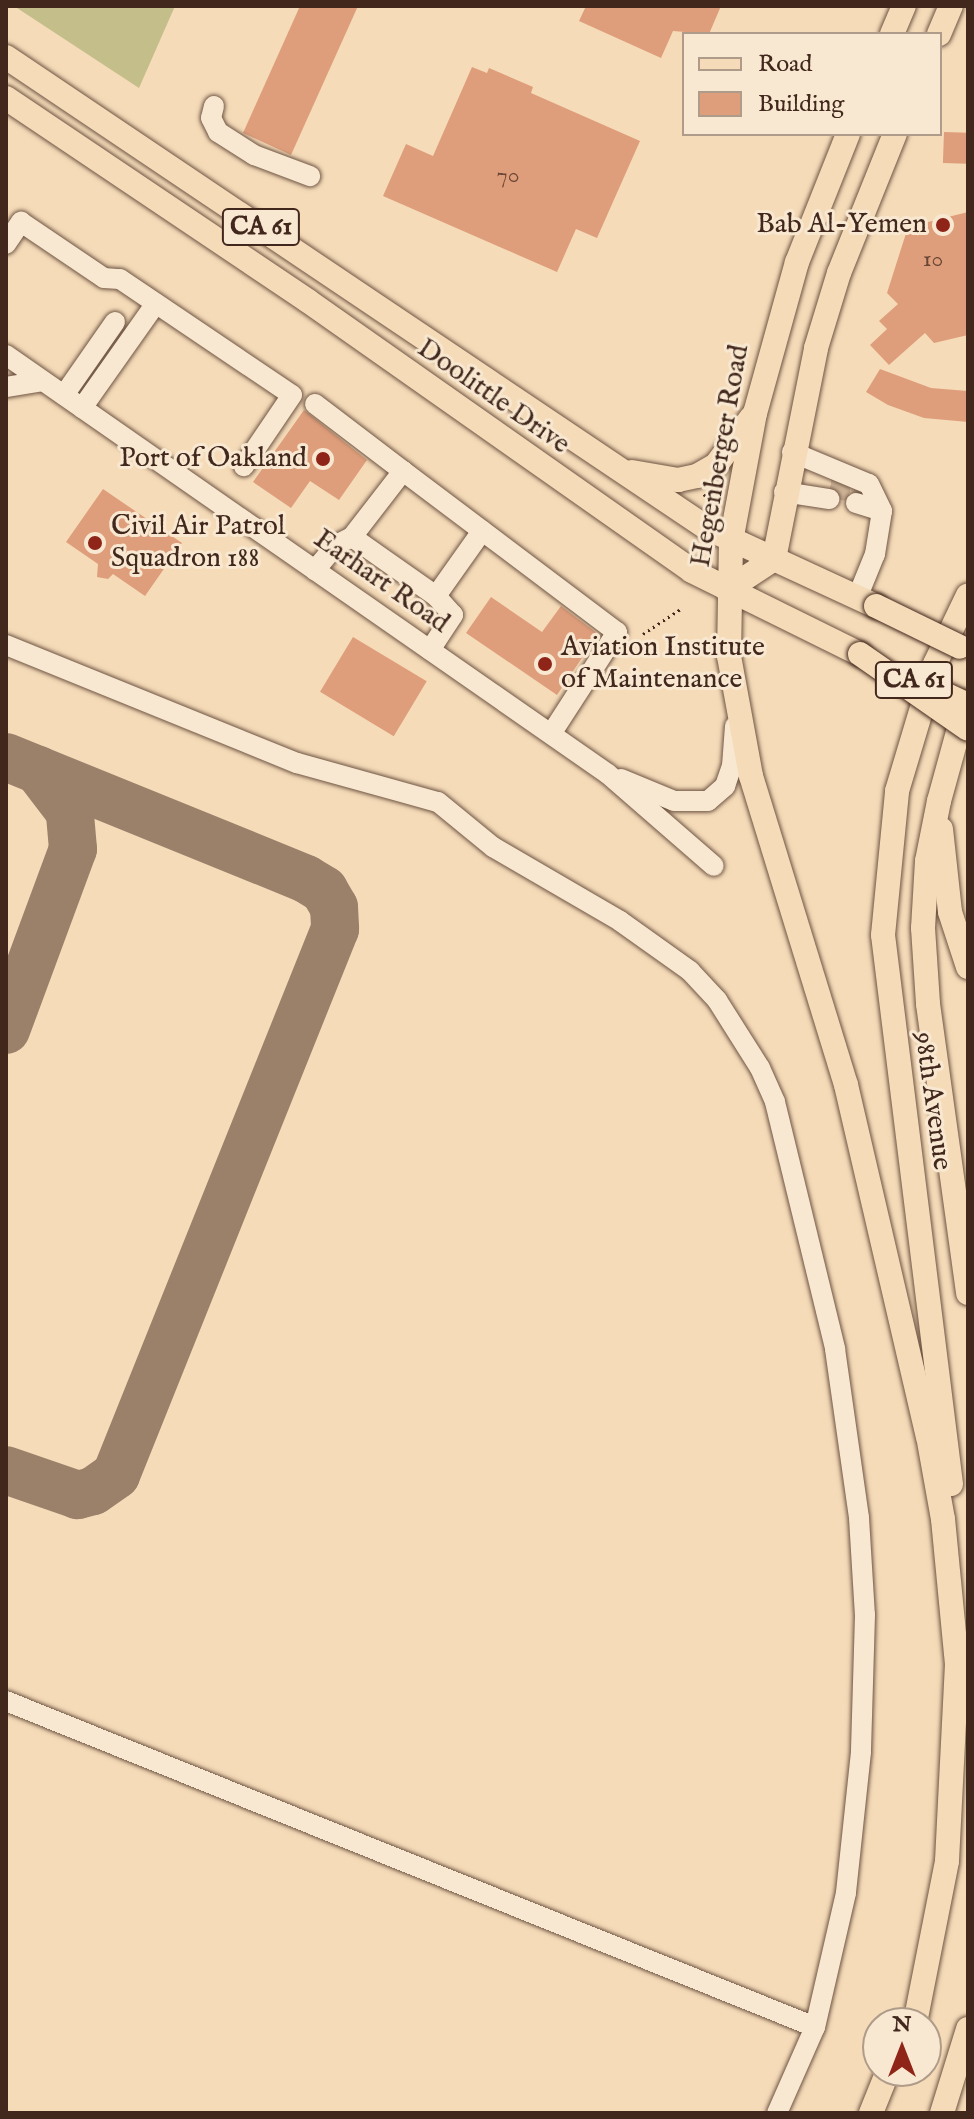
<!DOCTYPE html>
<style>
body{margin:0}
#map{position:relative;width:974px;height:2119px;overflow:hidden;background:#f5dbb8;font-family:"IM FELL English",serif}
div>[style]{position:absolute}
.green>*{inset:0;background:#c3be8a}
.taxiway>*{height:48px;margin:-24px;padding:0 24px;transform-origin:24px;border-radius:24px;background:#9b816a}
.building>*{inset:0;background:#df9e7b;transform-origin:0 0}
.minor-tunnel>*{height:20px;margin-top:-10px;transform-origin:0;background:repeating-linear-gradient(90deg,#d1b799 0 20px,transparent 0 30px)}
.path>*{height:3px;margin-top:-1.5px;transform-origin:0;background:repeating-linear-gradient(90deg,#41271c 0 2px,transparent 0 6px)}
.roads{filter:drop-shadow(0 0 2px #6e5443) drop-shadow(0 0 2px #6e5443)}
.minor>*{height:20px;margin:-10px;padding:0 10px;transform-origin:10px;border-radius:10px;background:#f8e8d1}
.major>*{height:24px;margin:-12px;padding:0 12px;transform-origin:12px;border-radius:12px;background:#f5dbb8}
.bridges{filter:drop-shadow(0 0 2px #41271c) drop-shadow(0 0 2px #41271c)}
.major-bridge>*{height:24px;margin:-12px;padding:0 12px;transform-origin:12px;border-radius:12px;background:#f5dbb8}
.dots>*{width:22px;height:22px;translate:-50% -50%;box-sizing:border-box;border:4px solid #f8e8d1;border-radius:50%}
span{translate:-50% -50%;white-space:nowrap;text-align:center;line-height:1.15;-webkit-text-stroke:6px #f8e8d1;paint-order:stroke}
.number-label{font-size:24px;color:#684534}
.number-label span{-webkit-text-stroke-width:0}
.shield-label span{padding:2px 6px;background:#f8e8d1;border:2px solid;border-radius:6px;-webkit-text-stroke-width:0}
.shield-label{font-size:26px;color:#41271c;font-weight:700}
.poi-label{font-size:28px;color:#41271c}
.right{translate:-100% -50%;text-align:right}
.left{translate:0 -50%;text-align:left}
.street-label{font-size:28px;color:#41271c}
.frame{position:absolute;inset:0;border:8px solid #41271c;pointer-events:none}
.legend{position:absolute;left:682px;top:32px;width:260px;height:104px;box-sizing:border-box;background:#f8e8d1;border:2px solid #af9b89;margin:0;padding:10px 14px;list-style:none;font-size:24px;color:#41271c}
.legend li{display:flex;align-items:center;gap:16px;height:40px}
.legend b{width:40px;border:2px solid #af9b89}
.north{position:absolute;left:862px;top:2007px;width:80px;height:80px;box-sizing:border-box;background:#f8e8d1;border:2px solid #af9b89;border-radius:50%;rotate:0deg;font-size:22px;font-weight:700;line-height:32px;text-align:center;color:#41271c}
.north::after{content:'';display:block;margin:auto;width:28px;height:36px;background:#8f2418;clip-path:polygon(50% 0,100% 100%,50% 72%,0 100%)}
</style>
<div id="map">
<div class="green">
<div style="clip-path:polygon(14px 6px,175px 6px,139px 88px)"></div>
</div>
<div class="taxiway">
<div style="left:6px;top:757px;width:324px;rotate:22.1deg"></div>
<div style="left:306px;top:879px;width:21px;rotate:31deg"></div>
<div style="left:324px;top:890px;width:20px;rotate:60deg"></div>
<div style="left:334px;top:907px;width:22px;rotate:87deg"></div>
<div style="left:335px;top:929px;width:588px;rotate:111.86deg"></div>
<div style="left:116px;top:1475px;width:28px;rotate:145deg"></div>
<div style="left:93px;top:1491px;width:16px;rotate:165deg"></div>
<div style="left:78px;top:1495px;width:76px;rotate:-160.9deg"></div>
<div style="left:6px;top:1030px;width:193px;rotate:-69.7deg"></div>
<div style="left:73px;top:849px;width:37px;rotate:-95deg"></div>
<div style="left:70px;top:812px;width:53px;rotate:-127.3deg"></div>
</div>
<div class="building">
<div style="clip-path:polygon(300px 6px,358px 6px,291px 155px,243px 133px)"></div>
<div style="clip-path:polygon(586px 6px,721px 6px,709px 34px,673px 31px,661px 58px,579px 21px)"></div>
<div style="clip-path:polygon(472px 67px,487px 73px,489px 68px,533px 87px,531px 93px,640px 141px,597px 238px,576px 229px,557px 272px,383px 196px,406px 144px,433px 156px)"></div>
<div style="left:944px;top:132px;width:24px;height:31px;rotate:2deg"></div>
<div style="clip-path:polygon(968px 212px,968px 335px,934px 343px,925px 333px,889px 365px,870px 345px,887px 329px,879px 321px,898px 304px,887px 293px,908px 227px)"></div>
<div style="clip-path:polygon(880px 369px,931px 388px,968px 391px,968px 422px,924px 418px,888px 405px,866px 392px)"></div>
<div style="clip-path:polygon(304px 410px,367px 460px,339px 500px,310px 481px,291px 508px,253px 482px)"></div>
<div style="clip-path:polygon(103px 489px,182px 543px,145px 596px,113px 574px,108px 579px,97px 577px,98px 564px,66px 542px)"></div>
<div style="clip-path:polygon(491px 597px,542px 632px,561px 606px,598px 634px,557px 695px,466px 633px)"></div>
<div style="left:353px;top:637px;width:86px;height:64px;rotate:31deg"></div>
</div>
<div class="minor-tunnel">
<div style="left:830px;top:488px;width:26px;rotate:9deg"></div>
</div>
<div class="path">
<div style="left:704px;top:494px;width:11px;rotate:52deg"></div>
<div style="left:643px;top:634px;width:47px;rotate:-33.7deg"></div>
</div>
<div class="roads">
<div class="minor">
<div style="left:214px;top:106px;width:12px;rotate:104deg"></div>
<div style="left:211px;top:118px;width:16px;rotate:63deg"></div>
<div style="left:218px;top:132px;width:43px;rotate:32.6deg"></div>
<div style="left:254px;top:155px;width:60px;rotate:20.6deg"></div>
<div style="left:6px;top:244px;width:27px;rotate:-56deg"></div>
<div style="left:21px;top:222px;width:100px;rotate:34deg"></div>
<div style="left:104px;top:278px;width:16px;rotate:4deg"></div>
<div style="left:120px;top:279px;width:207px;rotate:34deg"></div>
<div style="left:292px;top:395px;width:86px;rotate:124.1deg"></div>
<div style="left:6px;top:355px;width:733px;rotate:34.84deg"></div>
<div style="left:608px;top:774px;width:140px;rotate:41deg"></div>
<div style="left:6px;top:387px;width:37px;rotate:-9deg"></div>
<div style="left:64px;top:395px;width:89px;rotate:-55.1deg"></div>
<div style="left:315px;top:404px;width:111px;rotate:37.3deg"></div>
<div style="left:403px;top:471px;width:83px;rotate:127.7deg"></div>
<div style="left:352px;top:537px;width:18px;rotate:153deg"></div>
<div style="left:336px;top:545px;width:33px;rotate:130deg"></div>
<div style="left:82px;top:408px;width:128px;rotate:-54.8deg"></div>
<div style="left:792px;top:452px;width:83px;rotate:22.6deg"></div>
<div style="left:869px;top:484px;width:30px;rotate:64deg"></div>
<div style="left:882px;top:511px;width:44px;rotate:99.2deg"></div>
<div style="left:875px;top:554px;width:48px;rotate:112.2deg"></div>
<div style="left:403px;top:471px;width:268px;rotate:37deg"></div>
<div style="left:617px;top:632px;width:121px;rotate:122.9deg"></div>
<div style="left:784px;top:492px;width:46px;rotate:8.8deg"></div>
<div style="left:856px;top:503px;width:27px;rotate:17deg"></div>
<div style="left:352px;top:537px;width:103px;rotate:35.1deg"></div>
<div style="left:436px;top:596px;width:80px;rotate:-54.7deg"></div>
<div style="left:6px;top:645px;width:314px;rotate:22.1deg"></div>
<div style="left:297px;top:763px;width:146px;rotate:15.5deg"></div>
<div style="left:438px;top:802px;width:71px;rotate:39.3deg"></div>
<div style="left:493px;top:847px;width:147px;rotate:30.2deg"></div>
<div style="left:620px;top:921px;width:86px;rotate:35.5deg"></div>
<div style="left:690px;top:971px;width:40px;rotate:47deg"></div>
<div style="left:717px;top:1000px;width:80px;rotate:57.7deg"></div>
<div style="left:760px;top:1068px;width:37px;rotate:66deg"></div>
<div style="left:775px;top:1102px;width:254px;rotate:76.3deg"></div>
<div style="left:835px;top:1349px;width:171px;rotate:81.9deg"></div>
<div style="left:859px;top:1518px;width:97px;rotate:86.5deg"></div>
<div style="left:865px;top:1615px;width:137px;rotate:91.7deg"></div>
<div style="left:861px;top:1752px;width:142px;rotate:96.1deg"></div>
<div style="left:846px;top:1893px;width:138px;rotate:103deg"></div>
<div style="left:815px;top:2027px;width:94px;rotate:113.8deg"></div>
<div style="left:430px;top:650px;width:42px;rotate:-56.7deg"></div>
<div style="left:453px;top:615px;width:25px;rotate:-132deg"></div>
<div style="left:621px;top:779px;width:57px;rotate:22.5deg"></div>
<div style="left:674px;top:801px;width:34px"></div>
<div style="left:708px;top:801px;width:23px;rotate:-41deg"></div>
<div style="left:725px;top:786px;width:21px;rotate:-71deg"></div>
<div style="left:732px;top:766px;width:40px;rotate:-85.7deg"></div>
<div style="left:6px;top:1701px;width:872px;rotate:21.95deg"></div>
</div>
<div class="major">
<div style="left:892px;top:34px;width:30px;rotate:-67deg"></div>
<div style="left:939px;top:34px;width:30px;rotate:-67deg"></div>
<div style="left:6px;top:57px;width:845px;rotate:33.9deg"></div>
<div style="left:707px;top:528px;width:186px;rotate:24.8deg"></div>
<div style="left:6px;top:98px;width:364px;rotate:33.9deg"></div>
<div style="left:308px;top:301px;width:469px;rotate:35.1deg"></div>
<div style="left:692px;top:571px;width:187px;rotate:26.3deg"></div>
<div style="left:848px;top:134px;width:138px;rotate:111.7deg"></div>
<div style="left:797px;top:262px;width:157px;rotate:105.5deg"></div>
<div style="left:755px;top:413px;width:130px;rotate:100.6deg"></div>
<div style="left:731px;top:541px;width:115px;rotate:91deg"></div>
<div style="left:729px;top:656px;width:122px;rotate:79.6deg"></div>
<div style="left:751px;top:776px;width:323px;rotate:72.9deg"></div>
<div style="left:846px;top:1085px;width:360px;rotate:76.9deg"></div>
<div style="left:928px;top:1436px;width:84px;rotate:79.8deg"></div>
<div style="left:943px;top:1519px;width:158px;rotate:84.5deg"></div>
<div style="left:632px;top:472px;width:47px;rotate:9.9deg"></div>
<div style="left:678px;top:480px;width:19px;rotate:-12deg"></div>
<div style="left:697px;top:476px;width:22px;rotate:-30deg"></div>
<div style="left:716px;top:465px;width:59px;rotate:-53.3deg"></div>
<div style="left:727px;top:590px;width:56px;rotate:-33.4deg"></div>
<div style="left:774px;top:559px;width:215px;rotate:-78.7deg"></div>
<div style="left:816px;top:348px;width:78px;rotate:-73deg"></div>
<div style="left:839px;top:273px;width:150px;rotate:-68.1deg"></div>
<div style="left:966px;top:703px;width:102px;rotate:105.4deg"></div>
<div style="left:939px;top:801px;width:61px;rotate:101.3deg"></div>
<div style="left:927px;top:861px;width:67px;rotate:93.4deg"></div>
<div style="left:923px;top:928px;width:76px;rotate:86.2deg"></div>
<div style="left:928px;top:1004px;width:292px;rotate:82.1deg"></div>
<div style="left:941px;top:829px;width:83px;rotate:83.8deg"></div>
<div style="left:950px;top:912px;width:58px;rotate:71.9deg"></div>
<div style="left:951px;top:1484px;width:553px;rotate:-97.06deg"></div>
<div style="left:883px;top:935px;width:145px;rotate:-84.4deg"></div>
<div style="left:897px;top:791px;width:133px;rotate:-73.3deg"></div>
<div style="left:935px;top:664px;width:76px;rotate:-64.4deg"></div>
<div style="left:915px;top:2023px;width:165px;rotate:-78.8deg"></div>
<div style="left:947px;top:1861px;width:200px;rotate:-87.1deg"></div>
<div style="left:871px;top:2113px;width:45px;rotate:-68deg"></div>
<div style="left:942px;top:2113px;width:88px;rotate:-72.8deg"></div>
</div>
</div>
<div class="bridges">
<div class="major-bridge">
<div style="left:876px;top:606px;width:93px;rotate:26deg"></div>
<div style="left:860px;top:654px;width:131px;rotate:34.8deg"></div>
<div style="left:923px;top:684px;width:50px;rotate:25deg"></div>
</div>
</div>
<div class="dots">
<div style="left:943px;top:225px;background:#8f2418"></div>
<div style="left:323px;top:459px;background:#8f2418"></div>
<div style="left:95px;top:543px;background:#8f2418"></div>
<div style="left:545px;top:664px;background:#8f2418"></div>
</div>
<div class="number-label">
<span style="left:508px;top:176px">70</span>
<span style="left:933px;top:260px">10</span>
</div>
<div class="shield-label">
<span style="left:261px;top:227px">CA 61</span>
<span style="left:914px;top:680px">CA 61</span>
</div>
<div class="poi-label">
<span class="right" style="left:927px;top:225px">Bab Al-Yemen</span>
<span class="right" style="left:307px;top:459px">Port of Oakland</span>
<span class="left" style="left:111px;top:543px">Civil Air Patrol<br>Squadron 188</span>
<span class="left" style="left:561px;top:664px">Aviation Institute<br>of Maintenance</span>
</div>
<div class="street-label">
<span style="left:493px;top:397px;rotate:35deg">Doolittle Drive</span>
<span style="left:721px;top:456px;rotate:-80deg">Hegenberger Road</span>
<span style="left:381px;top:582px;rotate:35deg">Earhart Road</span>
<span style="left:932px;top:1101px;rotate:82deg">98th Avenue</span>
</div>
<div class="frame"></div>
<ul class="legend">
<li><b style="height:10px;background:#f5dbb8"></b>Road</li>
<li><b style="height:22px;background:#df9e7b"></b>Building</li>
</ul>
<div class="north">N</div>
</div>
